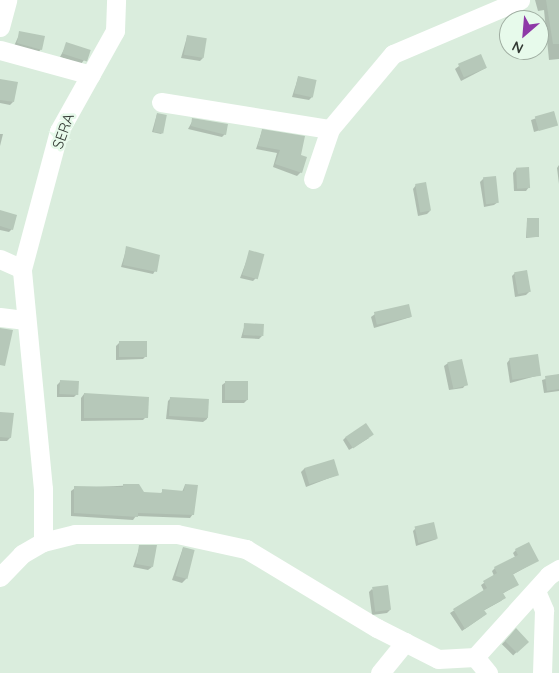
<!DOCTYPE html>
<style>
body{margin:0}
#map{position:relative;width:559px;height:673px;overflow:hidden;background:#daeddd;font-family:Quicksand,sans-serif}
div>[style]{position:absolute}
.shadow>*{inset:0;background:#0003;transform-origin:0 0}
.building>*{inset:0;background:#b6c8b9;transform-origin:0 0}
.minor>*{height:19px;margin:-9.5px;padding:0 9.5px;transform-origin:9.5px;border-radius:9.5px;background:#fff}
span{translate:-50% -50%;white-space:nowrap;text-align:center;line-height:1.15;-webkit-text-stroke:5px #e7faeb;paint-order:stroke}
.street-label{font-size:15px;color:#323933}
.north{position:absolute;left:499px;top:10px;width:50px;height:50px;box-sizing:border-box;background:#e7faeb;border:1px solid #9fada1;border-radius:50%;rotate:207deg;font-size:14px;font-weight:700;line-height:20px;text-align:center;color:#323933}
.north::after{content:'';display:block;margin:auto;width:18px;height:22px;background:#8e39a7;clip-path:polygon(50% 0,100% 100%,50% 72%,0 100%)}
</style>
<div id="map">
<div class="shadow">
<div style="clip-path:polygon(535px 0,559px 0,559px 59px,549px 60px,544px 10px,538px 11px)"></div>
<div style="clip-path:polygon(20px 33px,41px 49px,38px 53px,14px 46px)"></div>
<div style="clip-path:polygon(187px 37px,203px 58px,200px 61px,181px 58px)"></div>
<div style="clip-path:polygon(67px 44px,84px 60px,81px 64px,60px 57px)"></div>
<div style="clip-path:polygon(459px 66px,486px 68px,461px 81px,455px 69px)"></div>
<div style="clip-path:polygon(298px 78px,312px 97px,309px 100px,292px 97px)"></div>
<div style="clip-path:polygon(0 80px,13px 102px,10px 105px,0 103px)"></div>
<div style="clip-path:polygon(554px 112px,556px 125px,534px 132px,531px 120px)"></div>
<div style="clip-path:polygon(157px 114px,162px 133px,161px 134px,152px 132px)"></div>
<div style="clip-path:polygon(193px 120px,225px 134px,222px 137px,188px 129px)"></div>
<div style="clip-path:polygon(262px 131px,300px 155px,301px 172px,297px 176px,273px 167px,277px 153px,256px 149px)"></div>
<div style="clip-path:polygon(0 134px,3px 134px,0 146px)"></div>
<div style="clip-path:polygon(559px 165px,559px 184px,557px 168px)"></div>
<div style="clip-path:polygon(516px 169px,529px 187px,526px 191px,514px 191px,513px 173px)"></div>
<div style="clip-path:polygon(484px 178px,498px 202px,494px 205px,484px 207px,480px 182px)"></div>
<div style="clip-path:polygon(416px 185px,430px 211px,427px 214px,418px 216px,413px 189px)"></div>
<div style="clip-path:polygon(0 211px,12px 229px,9px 232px,0 230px)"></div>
<div style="clip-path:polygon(527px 220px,538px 236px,536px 237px,526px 238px)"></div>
<div style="clip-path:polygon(127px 247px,155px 271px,153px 274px,121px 267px)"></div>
<div style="clip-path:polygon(250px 252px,256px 278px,253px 281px,240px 278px)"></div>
<div style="clip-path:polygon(515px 273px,529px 292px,526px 295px,515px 297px,512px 276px)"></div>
<div style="clip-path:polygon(375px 314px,411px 317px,374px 328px,371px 317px)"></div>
<div style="clip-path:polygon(245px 324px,262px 336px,259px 339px,241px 338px)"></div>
<div style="clip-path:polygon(119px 343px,146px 356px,143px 359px,116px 360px,116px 346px)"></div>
<div style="clip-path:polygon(510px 359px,540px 375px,510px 383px,507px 363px)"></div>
<div style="clip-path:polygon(448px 363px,466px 384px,463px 388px,449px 390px,444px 366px)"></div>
<div style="clip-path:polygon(559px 375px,559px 391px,544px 393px,542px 380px)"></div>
<div style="clip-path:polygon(60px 382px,77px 394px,74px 397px,57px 397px,57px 385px)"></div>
<div style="clip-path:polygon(226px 382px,247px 400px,244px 403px,222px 403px,222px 385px)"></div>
<div style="clip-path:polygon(84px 394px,146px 417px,143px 420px,81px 421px,81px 398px)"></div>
<div style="clip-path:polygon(171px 398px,208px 400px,207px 419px,203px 422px,166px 419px,168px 401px)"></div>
<div style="clip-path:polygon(0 413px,12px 414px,10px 438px,7px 441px,0 441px)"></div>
<div style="clip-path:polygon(346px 437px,369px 438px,349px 450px,343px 440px)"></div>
<div style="clip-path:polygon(305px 468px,337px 475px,306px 487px,301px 472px)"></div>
<div style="clip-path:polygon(138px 485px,144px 493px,160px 494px,163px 491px,182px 492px,185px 485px,193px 514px,190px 518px,136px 516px,133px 520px,71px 516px,71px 491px,75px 488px)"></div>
<div style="clip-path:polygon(416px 528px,437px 539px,416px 546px,413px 531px)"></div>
<div style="clip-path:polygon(140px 546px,152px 567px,148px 570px,133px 567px)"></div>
<div style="clip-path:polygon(183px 548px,186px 579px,182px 583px,172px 580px)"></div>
<div style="clip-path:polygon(516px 550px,537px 561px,512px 575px,517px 585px,502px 594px,504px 598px,501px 601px,483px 611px,482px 617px,462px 631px,450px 613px,484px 591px,481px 585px,494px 576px,492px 571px,495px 568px,515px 557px,513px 553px)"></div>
<div style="clip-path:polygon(372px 589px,390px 610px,387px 613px,372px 615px,369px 592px)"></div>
<div style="left:516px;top:630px;width:16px;height:20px;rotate:45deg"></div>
</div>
<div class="building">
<div style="clip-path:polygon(546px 0,559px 0,559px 44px,553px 44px)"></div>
<div style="clip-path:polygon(19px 31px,45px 36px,42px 50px,17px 43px)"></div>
<div style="left:187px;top:35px;width:20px;height:20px;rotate:9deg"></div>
<div style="left:66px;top:42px;width:26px;height:12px;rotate:18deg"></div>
<div style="left:481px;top:54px;width:15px;height:25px;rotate:67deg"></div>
<div style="left:298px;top:76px;width:19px;height:18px;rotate:12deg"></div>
<div style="clip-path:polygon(0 79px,18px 82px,14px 102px,0 100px)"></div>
<div style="left:554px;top:111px;width:15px;height:20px;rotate:74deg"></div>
<div style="left:157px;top:113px;width:10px;height:19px;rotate:11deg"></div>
<div style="clip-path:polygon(192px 118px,228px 124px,226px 135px,191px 126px)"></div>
<div style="clip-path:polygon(262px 129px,305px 136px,301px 155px,307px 157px,302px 173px,275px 164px,280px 150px,258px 146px)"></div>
<div style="left:529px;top:167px;width:21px;height:13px;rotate:87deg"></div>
<div style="left:496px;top:176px;width:27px;height:13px;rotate:84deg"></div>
<div style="left:426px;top:182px;width:29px;height:11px;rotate:80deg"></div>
<div style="clip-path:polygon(0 210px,17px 215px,13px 230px,0 226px)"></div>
<div style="left:527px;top:218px;width:12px;height:19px"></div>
<div style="clip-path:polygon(126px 246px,160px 255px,157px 272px,123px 265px)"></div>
<div style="left:249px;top:250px;width:16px;height:26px;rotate:15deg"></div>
<div style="left:527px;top:270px;width:22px;height:13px;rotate:80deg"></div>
<div style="left:409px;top:304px;width:13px;height:36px;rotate:77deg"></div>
<div style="left:244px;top:323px;width:20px;height:12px;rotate:3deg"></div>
<div style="clip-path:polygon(0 328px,13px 330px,5px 366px,0 365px)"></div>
<div style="left:119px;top:341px;width:28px;height:16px"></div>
<div style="left:538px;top:354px;width:22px;height:29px;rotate:82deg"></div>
<div style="left:462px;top:359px;width:27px;height:15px;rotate:77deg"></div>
<div style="clip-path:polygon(559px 374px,559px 389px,547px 391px,545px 376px)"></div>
<div style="left:60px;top:380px;width:19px;height:14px;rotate:3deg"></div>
<div style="left:225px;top:381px;width:23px;height:19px"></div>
<div style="clip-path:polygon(84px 393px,149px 397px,148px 418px,84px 418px)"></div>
<div style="left:170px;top:397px;width:39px;height:19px;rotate:3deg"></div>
<div style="clip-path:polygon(0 412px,14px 413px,11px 438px,0 437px)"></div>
<div style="left:366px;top:423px;width:14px;height:25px;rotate:56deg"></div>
<div style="left:334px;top:459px;width:17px;height:31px;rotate:73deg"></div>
<div style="clip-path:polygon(123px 484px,139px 484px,144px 492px,162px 493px,162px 489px,184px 491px,185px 484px,198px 485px,194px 515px,138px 513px,138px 517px,74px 513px,74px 486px,123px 487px)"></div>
<div style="left:434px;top:522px;width:17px;height:20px;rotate:77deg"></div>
<div style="clip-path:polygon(529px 542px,539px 561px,513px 574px,519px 585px,503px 593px,506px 598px,484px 610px,487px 614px,465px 629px,453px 609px,487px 588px,483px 581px,497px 573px,494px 567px,518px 555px,515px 549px)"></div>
<div style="clip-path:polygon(139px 545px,157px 545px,153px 567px,136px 564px)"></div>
<div style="left:183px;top:547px;width:12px;height:30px;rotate:14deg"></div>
<div style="left:388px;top:585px;width:25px;height:16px;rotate:83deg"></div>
<div style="clip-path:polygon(516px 628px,529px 642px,517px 653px,505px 641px)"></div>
</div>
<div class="minor">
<div style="left:0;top:27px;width:28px;rotate:-75deg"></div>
<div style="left:0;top:50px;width:94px;rotate:15.4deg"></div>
<div style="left:161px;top:102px;width:171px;rotate:9.1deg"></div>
<div style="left:313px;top:179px;width:53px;rotate:-71.2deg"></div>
<div style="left:330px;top:129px;width:98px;rotate:-50deg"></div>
<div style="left:393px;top:54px;width:138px;rotate:-23deg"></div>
<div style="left:0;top:259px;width:24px;rotate:24deg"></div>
<div style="left:0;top:317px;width:26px;rotate:7deg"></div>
<div style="left:43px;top:542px;width:53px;rotate:-90deg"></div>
<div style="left:43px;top:489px;width:221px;rotate:-95.5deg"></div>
<div style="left:22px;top:269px;width:143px;rotate:-75deg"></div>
<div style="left:59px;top:131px;width:115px;rotate:-60.8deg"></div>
<div style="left:115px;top:31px;width:31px;rotate:-88deg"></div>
<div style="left:0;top:577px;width:32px;rotate:-46deg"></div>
<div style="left:22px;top:554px;width:24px;rotate:-30deg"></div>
<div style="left:43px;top:542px;width:33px;rotate:-14deg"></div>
<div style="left:75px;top:534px;width:102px"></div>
<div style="left:177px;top:534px;width:71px;rotate:12.3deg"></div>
<div style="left:246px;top:549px;width:153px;rotate:31.1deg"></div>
<div style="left:377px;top:628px;width:68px;rotate:26.9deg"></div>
<div style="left:438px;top:659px;width:37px;rotate:-3deg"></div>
<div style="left:475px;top:657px;width:110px;rotate:-47.9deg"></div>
<div style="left:549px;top:575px;width:12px;rotate:-31deg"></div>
<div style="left:536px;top:591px;width:21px;rotate:67deg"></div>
<div style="left:544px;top:610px;width:63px;rotate:91.8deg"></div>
<div style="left:475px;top:657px;width:21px;rotate:51deg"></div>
<div style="left:380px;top:673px;width:40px;rotate:-51deg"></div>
</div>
<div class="street-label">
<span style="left:63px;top:131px;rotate:-70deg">SERA</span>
</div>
<div class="north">N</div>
</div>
